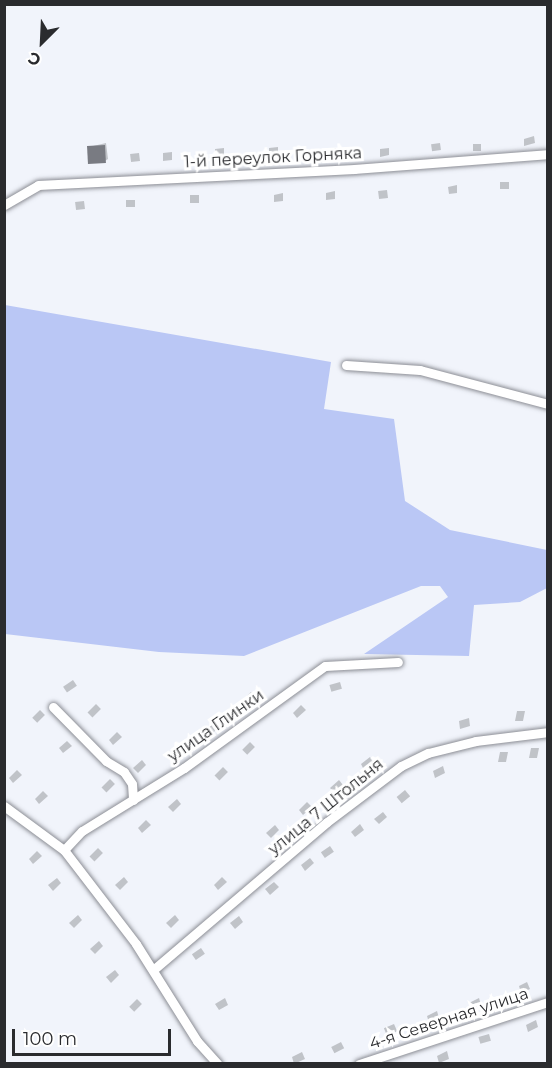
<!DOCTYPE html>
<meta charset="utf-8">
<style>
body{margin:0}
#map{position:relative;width:552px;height:1068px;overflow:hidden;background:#f1f4fb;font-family:Montserrat,sans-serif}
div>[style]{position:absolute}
.green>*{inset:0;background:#bac7f5}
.shadow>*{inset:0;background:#0003;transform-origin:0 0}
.building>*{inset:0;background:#797b82;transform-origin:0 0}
.roads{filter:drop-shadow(0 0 2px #8c8e95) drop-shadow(0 0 2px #8c8e95)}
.minor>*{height:9px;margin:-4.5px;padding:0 4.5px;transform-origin:4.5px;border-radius:4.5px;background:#fff}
span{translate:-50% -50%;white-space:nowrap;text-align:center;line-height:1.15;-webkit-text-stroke:6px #fff;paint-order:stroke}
.street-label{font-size:16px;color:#2a2b2e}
.frame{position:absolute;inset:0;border:6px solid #2a2b2e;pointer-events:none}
.north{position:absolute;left:12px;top:12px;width:60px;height:60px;-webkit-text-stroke:4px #fff;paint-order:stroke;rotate:204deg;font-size:16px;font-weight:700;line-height:24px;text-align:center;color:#2a2b2e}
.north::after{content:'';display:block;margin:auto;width:21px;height:27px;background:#2a2b2e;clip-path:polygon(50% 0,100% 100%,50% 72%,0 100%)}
.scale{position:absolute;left:12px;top:1029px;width:159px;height:27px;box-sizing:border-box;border:3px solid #2a2b2e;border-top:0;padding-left:8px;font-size:18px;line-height:21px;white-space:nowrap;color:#2a2b2e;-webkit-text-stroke:4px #fff;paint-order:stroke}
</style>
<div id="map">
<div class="green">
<div style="clip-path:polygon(5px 305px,331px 362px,324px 409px,394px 419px,405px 501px,450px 530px,547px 550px,547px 588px,520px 602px,474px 605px,469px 656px,364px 654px,448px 597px,440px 586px,421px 586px,244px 656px,159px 652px,5px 634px)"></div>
</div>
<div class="shadow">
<div style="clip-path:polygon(534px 136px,535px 143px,524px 146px,524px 139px)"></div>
<div style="clip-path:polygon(106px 143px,108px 159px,105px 161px,89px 147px)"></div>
<div style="left:440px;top:143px;width:7px;height:9px;rotate:82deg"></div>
<div style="left:481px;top:144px;width:7px;height:8px;rotate:90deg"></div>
<div style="clip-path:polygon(278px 147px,278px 154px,269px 156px,269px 148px)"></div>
<div style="clip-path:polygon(224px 148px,224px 156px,215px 157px,215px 149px)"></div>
<div style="left:336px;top:148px;width:7px;height:9px;rotate:82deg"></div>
<div style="clip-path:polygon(389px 148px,389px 155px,380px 157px,380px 149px)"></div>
<div style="clip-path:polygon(172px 152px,172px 160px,163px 161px,163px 153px)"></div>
<div style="left:139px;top:153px;width:8px;height:9px;rotate:83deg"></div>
<div style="left:509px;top:182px;width:7px;height:9px;rotate:90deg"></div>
<div style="clip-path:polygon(457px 185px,457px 193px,449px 194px,448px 187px)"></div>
<div style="left:387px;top:190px;width:8px;height:9px;rotate:83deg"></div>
<div style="clip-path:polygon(335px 191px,335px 199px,326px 200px,326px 193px)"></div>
<div style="clip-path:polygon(283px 193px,283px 201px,274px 202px,274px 195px)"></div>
<div style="left:199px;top:195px;width:8px;height:9px;rotate:90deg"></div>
<div style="left:135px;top:200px;width:7px;height:9px;rotate:90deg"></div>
<div style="left:84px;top:201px;width:8px;height:9px;rotate:83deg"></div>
<div style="left:73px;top:680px;width:7px;height:12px;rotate:56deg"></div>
<div style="left:340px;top:682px;width:7px;height:11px;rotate:74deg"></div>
<div style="clip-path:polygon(251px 692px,256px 697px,247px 705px,243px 700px)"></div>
<div style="left:96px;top:704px;width:7px;height:12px;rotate:45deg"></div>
<div style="clip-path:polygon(301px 705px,306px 710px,297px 718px,293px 713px)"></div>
<div style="left:40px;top:710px;width:7px;height:11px;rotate:45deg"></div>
<div style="clip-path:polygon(517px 711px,525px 711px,523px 721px,515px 721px)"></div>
<div style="clip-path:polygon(469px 718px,470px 726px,460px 729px,459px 721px)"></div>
<div style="clip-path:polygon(216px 721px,220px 726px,212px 734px,207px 729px)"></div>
<div style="clip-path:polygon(117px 732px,122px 737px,113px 745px,109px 740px)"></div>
<div style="clip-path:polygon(67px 741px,72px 746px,63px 753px,59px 748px)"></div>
<div style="clip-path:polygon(188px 741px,192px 746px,184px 754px,179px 749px)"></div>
<div style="left:250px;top:742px;width:7px;height:11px;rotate:45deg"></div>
<div style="clip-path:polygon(531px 748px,539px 748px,537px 758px,529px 758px)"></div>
<div style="clip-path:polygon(500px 752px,508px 752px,506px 762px,498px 762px)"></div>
<div style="clip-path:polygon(370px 757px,374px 763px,364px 770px,361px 764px)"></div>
<div style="clip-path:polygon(142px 760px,146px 765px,138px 773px,133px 768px)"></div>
<div style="clip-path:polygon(443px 766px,445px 773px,435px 778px,433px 771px)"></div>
<div style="left:223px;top:767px;width:7px;height:12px;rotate:45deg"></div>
<div style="clip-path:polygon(17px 770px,22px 775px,13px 783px,9px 778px)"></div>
<div style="left:110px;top:779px;width:7px;height:12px;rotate:45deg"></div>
<div style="clip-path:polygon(339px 780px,343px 785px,335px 793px,330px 788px)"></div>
<div style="left:405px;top:790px;width:8px;height:11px;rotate:50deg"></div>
<div style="clip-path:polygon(43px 791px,48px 796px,39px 804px,35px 799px)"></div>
<div style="clip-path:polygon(177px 799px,181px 804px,173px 812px,168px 807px)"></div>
<div style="clip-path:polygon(307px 802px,312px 807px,303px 815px,299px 810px)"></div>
<div style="clip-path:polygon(383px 812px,387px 817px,379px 824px,374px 819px)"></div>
<div style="clip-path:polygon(146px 820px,151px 825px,142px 833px,138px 828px)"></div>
<div style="clip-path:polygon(360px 824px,364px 830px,355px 837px,351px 832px)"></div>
<div style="clip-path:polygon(275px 825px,279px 830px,271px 838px,266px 833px)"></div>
<div style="left:330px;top:846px;width:7px;height:11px;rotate:56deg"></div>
<div style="left:98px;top:848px;width:7px;height:12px;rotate:45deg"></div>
<div style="clip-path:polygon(37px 851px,42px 856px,33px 864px,29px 859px)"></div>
<div style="clip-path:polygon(310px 858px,314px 863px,305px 871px,301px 865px)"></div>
<div style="clip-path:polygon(124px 877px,128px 882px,120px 890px,115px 885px)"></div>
<div style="clip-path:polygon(222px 877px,227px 882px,218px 890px,214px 885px)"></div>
<div style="clip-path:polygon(57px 878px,61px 883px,53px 891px,48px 885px)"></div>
<div style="clip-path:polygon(274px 882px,279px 887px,270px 895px,265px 889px)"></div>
<div style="clip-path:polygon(78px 915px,82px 920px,74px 928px,69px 923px)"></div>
<div style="clip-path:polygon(175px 915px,179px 920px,171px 928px,166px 923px)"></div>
<div style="clip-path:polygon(239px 916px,243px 922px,235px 929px,230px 923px)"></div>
<div style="clip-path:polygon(99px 941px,103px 946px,95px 954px,90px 949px)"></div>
<div style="left:201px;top:948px;width:7px;height:11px;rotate:56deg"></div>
<div style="clip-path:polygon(115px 970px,119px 975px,111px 983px,106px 977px)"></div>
<div style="clip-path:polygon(527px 982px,530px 989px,521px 993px,519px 986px)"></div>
<div style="clip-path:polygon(225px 998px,228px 1005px,219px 1010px,215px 1004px)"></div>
<div style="clip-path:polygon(479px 998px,481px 1005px,471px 1010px,469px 1003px)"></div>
<div style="left:137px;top:999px;width:7px;height:11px;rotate:45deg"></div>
<div style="clip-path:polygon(437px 1011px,439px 1018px,429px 1023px,427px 1016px)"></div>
<div style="clip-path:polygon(536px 1020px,538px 1027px,528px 1032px,526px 1025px)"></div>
<div style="left:394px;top:1024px;width:8px;height:11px;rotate:67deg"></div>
<div style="left:489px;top:1034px;width:7px;height:11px;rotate:74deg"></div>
<div style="left:341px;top:1042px;width:7px;height:11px;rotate:63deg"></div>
<div style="clip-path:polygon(447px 1051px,449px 1059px,439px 1063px,437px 1056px)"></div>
<div style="clip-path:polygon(302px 1052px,305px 1059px,294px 1064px,292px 1057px)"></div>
</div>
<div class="building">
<div style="left:105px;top:145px;width:18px;height:18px;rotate:87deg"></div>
</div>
<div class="roads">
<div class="minor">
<div style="left:4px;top:205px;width:39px;rotate:-30deg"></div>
<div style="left:38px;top:185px;width:317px;rotate:-2.9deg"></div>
<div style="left:355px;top:169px;width:194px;rotate:-4.4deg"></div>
<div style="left:346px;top:365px;width:74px;rotate:3.9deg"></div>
<div style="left:420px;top:370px;width:132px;rotate:14.9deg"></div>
<div style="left:53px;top:707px;width:76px;rotate:45.5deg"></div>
<div style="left:106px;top:761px;width:21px;rotate:31deg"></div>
<div style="left:124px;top:772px;width:14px;rotate:56deg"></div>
<div style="left:132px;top:784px;width:16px;rotate:86deg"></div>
<div style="left:4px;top:806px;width:74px;rotate:36.3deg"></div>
<div style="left:64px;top:850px;width:118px;rotate:52.5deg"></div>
<div style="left:136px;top:944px;width:115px;rotate:57.8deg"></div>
<div style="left:197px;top:1041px;width:31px;rotate:48deg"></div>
<div style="left:64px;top:850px;width:26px;rotate:-47deg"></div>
<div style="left:82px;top:831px;width:120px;rotate:-31.7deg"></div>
<div style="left:184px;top:768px;width:174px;rotate:-35.9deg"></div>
<div style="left:325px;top:666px;width:73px;rotate:-3.1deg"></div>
<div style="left:153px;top:970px;width:228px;rotate:-40.4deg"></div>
<div style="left:327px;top:822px;width:93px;rotate:-37.1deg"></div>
<div style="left:401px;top:766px;width:30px;rotate:-26deg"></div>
<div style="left:428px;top:753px;width:49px;rotate:-14deg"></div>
<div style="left:476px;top:741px;width:73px;rotate:-7.1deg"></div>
<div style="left:359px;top:1064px;width:199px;rotate:-18.2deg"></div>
</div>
</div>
<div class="street-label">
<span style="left:273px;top:158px;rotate:-3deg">1-й переулок Горняка</span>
<span style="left:216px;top:726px;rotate:-35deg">улица Глинки</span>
<span style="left:326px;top:807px;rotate:-39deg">улица 7 Штольня</span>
<span style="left:449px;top:1019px;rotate:-18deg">4-я Северная улица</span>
</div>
<div class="frame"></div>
<div class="north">С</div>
<div class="scale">100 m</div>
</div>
